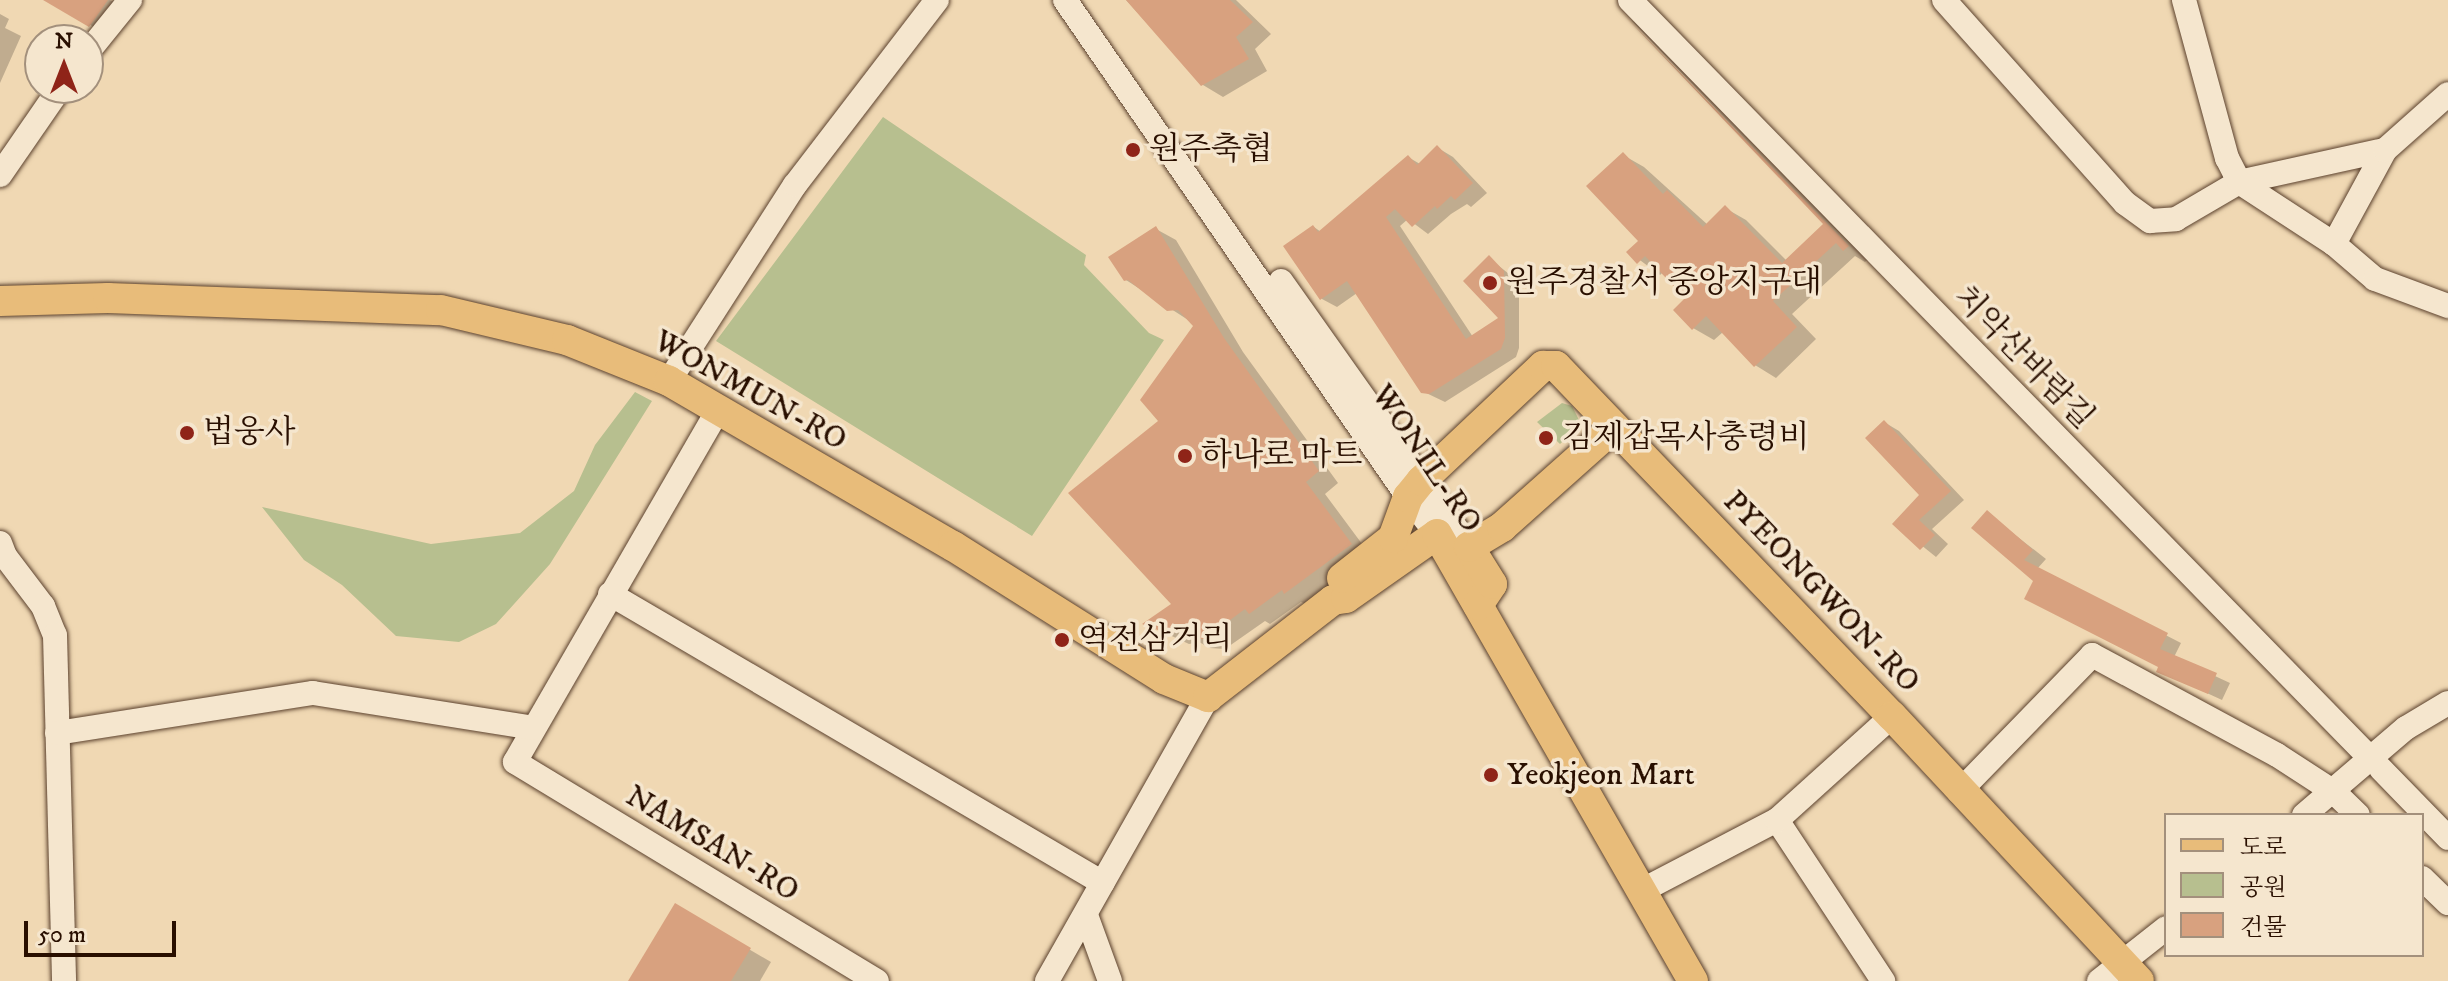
<!DOCTYPE html>
<meta charset="utf-8">
<style>
body{margin:0}
#map{position:relative;width:2448px;height:981px;overflow:hidden;background:#f0d8b3;font-family:"IM FELL DW Pica","Noto Serif KR",serif}
div>[style]{position:absolute}
.green>*{inset:0;background:#b7bf8f}
.shadow>*{inset:0;background:#0003}
.building>*{inset:0;background:#d8a17f}
.roads{filter:drop-shadow(0 0 2px #5b412d) drop-shadow(0 0 2px #5b412d)}
.minor>*{height:24px;margin:-12px;padding:0 12px;transform-origin:12px;border-radius:12px;background:#f5e6ce}
.major>*{height:30px;margin:-15px;padding:0 15px;transform-origin:15px;border-radius:15px;background:#e8bc7a}
.dots>*{width:22px;height:22px;translate:-50% -50%;box-sizing:border-box;border:4px solid #f5e6ce;border-radius:50%}
span{translate:-50% -50%;white-space:nowrap;text-align:center;line-height:1.15;-webkit-text-stroke:7px #f5e6ce;paint-order:stroke}
.poi-label{font-size:32px;color:#290f00}
.left{translate:0 -50%;text-align:left}
.street-label{font-size:32px;color:#290f00}
.legend{position:absolute;left:2164px;top:813px;width:260px;height:144px;box-sizing:border-box;background:#f5e6ce;border:2px solid #a3907c;margin:0;padding:10px 14px;list-style:none;font-size:24px;color:#290f00}
.legend li{display:flex;align-items:center;gap:16px;height:40px}
.legend b{width:40px;border:2px solid #a3907c}
.north{position:absolute;left:24px;top:24px;width:80px;height:80px;box-sizing:border-box;background:#f5e6ce;border:2px solid #a3907c;border-radius:50%;rotate:0deg;font-size:22px;font-weight:700;line-height:32px;text-align:center;color:#290f00}
.north::after{content:'';display:block;margin:auto;width:28px;height:36px;background:#8f2418;clip-path:polygon(50% 0,100% 100%,50% 72%,0 100%)}
.scale{position:absolute;left:24px;top:921px;width:152px;height:36px;box-sizing:border-box;border:4px solid #290f00;border-top:0;padding-left:10px;font-size:24px;line-height:28px;white-space:nowrap;color:#290f00;-webkit-text-stroke:6px #f5e6ce;paint-order:stroke}
</style>
<div id="map">
<div class="green">
<div style="clip-path:polygon(883px 117px,1086px 255px,1084px 265px,1149px 333px,1164px 340px,1032px 536px,716px 341px)"></div>
<div style="clip-path:polygon(635px 392px,652px 401px,550px 564px,496px 624px,459px 642px,396px 636px,342px 585px,304px 560px,262px 507px,431px 544px,520px 533px,574px 491px,595px 445px)"></div>
<div style="clip-path:polygon(1562px 403px,1572px 406px,1581px 424px,1560px 444px,1537px 422px)"></div>
</div>
<div class="shadow">
<div style="clip-path:polygon(47px 0,110px 0,125px 8px,106px 34px)"></div>
<div style="clip-path:polygon(1126px 0,1236px 0,1271px 34px,1255px 49px,1267px 71px,1223px 97px,1203px 85px)"></div>
<div style="clip-path:polygon(0 14px,9px 19px,5px 28px,21px 36px,0 83px)"></div>
<div style="clip-path:polygon(1631px 20px,1641px 26px,1868px 259px,1865px 262px,1855px 256px,1792px 314px,1816px 339px,1776px 378px,1755px 365px,1723px 332px,1714px 340px,1693px 328px,1688px 298px,1663px 272px,1660px 275px,1629px 252px,1641px 241px,1623px 155px,1644px 167px,1708px 225px,1725px 208px,1746px 220px,1787px 261px,1826px 224px)"></div>
<div style="clip-path:polygon(1438px 148px,1453px 157px,1487px 193px,1471px 207px,1467px 204px,1451px 214px,1428px 234px,1408px 219px,1400px 226px,1473px 337px,1501px 318px,1489px 258px,1519px 282px,1519px 348px,1516px 357px,1445px 402px,1422px 391px,1357px 293px,1337px 307px,1322px 299px,1314px 227px,1321px 232px,1408px 157px,1420px 164px)"></div>
<div style="clip-path:polygon(1156px 229px,1176px 240px,1243px 352px,1338px 483px,1325px 494px,1371px 556px,1306px 604px,1301px 602px,1270px 624px,1265px 621px,1225px 649px,1210px 648px,1199px 642px,1189px 644px,1146px 624px,1174px 605px,1196px 325px,1126px 280px)"></div>
<div style="clip-path:polygon(1884px 422px,1899px 431px,1964px 500px,1932px 529px,1948px 544px,1936px 557px,1895px 524px,1922px 495px)"></div>
<div style="clip-path:polygon(1987px 513px,2046px 559px,2037px 569px,2181px 643px,2174px 657px,2230px 683px,2222px 700px,2159px 671px,2161px 667px,2035px 580px)"></div>
<div style="clip-path:polygon(675px 906px,771px 962px,760px 981px,631px 981px)"></div>
</div>
<div class="building">
<div style="clip-path:polygon(43px 0,108px 0,89px 27px)"></div>
<div style="clip-path:polygon(1126px 0,1230px 0,1253px 22px,1236px 37px,1249px 59px,1201px 86px)"></div>
<div style="clip-path:polygon(1620px 11px,1849px 246px,1843px 251px,1836px 243px,1773px 301px,1797px 327px,1754px 367px,1706px 316px,1692px 330px,1673px 310px,1685px 298px,1645px 256px,1637px 264px,1626px 252px,1638px 241px,1586px 186px,1623px 152px,1663px 194px,1667px 190px,1703px 227px,1725px 205px,1782px 263px,1823px 224px)"></div>
<div style="clip-path:polygon(1437px 145px,1473px 183px,1455px 200px,1451px 196px,1437px 209px,1435px 206px,1412px 227px,1395px 209px,1386px 217px,1466px 339px,1498px 318px,1463px 281px,1489px 255px,1504px 271px,1505px 338px,1501px 349px,1429px 394px,1421px 393px,1347px 281px,1320px 300px,1283px 246px,1313px 225px,1318px 232px,1408px 155px,1417px 165px)"></div>
<div style="clip-path:polygon(1156px 226px,1224px 338px,1319px 471px,1306px 482px,1352px 544px,1284px 594px,1282px 590px,1249px 614px,1245px 609px,1204px 639px,1188px 638px,1183px 630px,1168px 634px,1142px 624px,1171px 604px,1068px 493px,1158px 421px,1140px 400px,1193px 326px,1178px 310px,1167px 311px,1128px 280px,1124px 281px,1108px 257px)"></div>
<div style="clip-path:polygon(1884px 420px,1951px 491px,1919px 520px,1935px 535px,1920px 550px,1892px 524px,1919px 495px,1865px 438px)"></div>
<div style="clip-path:polygon(1987px 510px,2033px 550px,2024px 560px,2168px 633px,2160px 649px,2217px 673px,2208px 694px,2156px 672px,2158px 667px,2024px 599px,2033px 581px,1971px 528px)"></div>
<div style="clip-path:polygon(675px 903px,751px 948px,731px 981px,628px 981px)"></div>
</div>
<div class="roads">
<div class="minor">
<div style="left:1065px;top:0;width:604px;rotate:55.39deg"></div>
<div style="left:1408px;top:497px;width:47px;rotate:51.9deg"></div>
<div style="left:1437px;top:534px;width:16px;rotate:22deg"></div>
<div style="left:1630px;top:0;width:1061px;rotate:45.69deg"></div>
<div style="left:1944px;top:0;width:272px;rotate:48.3deg"></div>
<div style="left:2125px;top:203px;width:31px;rotate:36deg"></div>
<div style="left:2150px;top:221px;width:26px;rotate:-4deg"></div>
<div style="left:2176px;top:219px;width:73px;rotate:-30.4deg"></div>
<div style="left:2239px;top:182px;width:149px;rotate:-12.4deg"></div>
<div style="left:2184px;top:0;width:164px;rotate:74.8deg"></div>
<div style="left:2227px;top:158px;width:27px;rotate:63deg"></div>
<div style="left:2239px;top:182px;width:113px;rotate:33.1deg"></div>
<div style="left:2334px;top:244px;width:54px;rotate:40.5deg"></div>
<div style="left:2375px;top:279px;width:78px;rotate:20.3deg"></div>
<div style="left:88px;top:52px;width:67px;rotate:-51.1deg"></div>
<div style="left:0;top:175px;width:106px;rotate:-55.4deg"></div>
<div style="left:2334px;top:244px;width:107px;rotate:-61.5deg"></div>
<div style="left:2385px;top:150px;width:84px;rotate:-41.6deg"></div>
<div style="left:1281px;top:281px;width:324px;rotate:54.7deg"></div>
<div style="left:669px;top:381px;width:233px;rotate:-57.3deg"></div>
<div style="left:795px;top:185px;width:233px;rotate:-52.5deg"></div>
<div style="left:717px;top:412px;width:404px;rotate:120deg"></div>
<div style="left:515px;top:762px;width:423px;rotate:31.2deg"></div>
<div style="left:0;top:543px;width:14px;rotate:69deg"></div>
<div style="left:5px;top:556px;width:63px;rotate:52.8deg"></div>
<div style="left:43px;top:606px;width:31px;rotate:68deg"></div>
<div style="left:55px;top:635px;width:346px;rotate:88.5deg"></div>
<div style="left:610px;top:594px;width:571px;rotate:30.38deg"></div>
<div style="left:57px;top:733px;width:259px;rotate:-8.9deg"></div>
<div style="left:313px;top:693px;width:223px;rotate:9deg"></div>
<div style="left:2381px;top:769px;width:96px;rotate:45.8deg"></div>
<div style="left:1959px;top:792px;width:191px;rotate:-45.8deg"></div>
<div style="left:2092px;top:655px;width:210px;rotate:28.4deg"></div>
<div style="left:2277px;top:755px;width:68px;rotate:33deg"></div>
<div style="left:2334px;top:792px;width:33px;rotate:44deg"></div>
<div style="left:2304px;top:815px;width:134px;rotate:-40.5deg"></div>
<div style="left:2406px;top:728px;width:49px;rotate:-30.8deg"></div>
<div style="left:1777px;top:820px;width:193px;rotate:56.6deg"></div>
<div style="left:2422px;top:878px;width:36px;rotate:44deg"></div>
<div style="left:1641px;top:891px;width:153px;rotate:-27.6deg"></div>
<div style="left:1777px;top:820px;width:155px;rotate:-42.1deg"></div>
<div style="left:1086px;top:915px;width:70px;rotate:70deg"></div>
<div style="left:1047px;top:981px;width:326px;rotate:-60.5deg"></div>
<div style="left:2099px;top:981px;width:85px;rotate:-38.3deg"></div>
</div>
<div class="major">
<div style="left:0;top:301px;width:108px;rotate:-1.6deg"></div>
<div style="left:108px;top:298px;width:333px;rotate:2.1deg"></div>
<div style="left:441px;top:310px;width:130px;rotate:13.4deg"></div>
<div style="left:567px;top:340px;width:110px;rotate:21.9deg"></div>
<div style="left:669px;top:381px;width:328px;rotate:30.2deg"></div>
<div style="left:953px;top:546px;width:249px;rotate:32.2deg"></div>
<div style="left:1164px;top:679px;width:48px;rotate:22.2deg"></div>
<div style="left:1208px;top:697px;width:158px;rotate:-37.8deg"></div>
<div style="left:1333px;top:600px;width:13px;rotate:-9deg"></div>
<div style="left:1346px;top:598px;width:111px;rotate:-35.1deg"></div>
<div style="left:1437px;top:534px;width:515px;rotate:60.2deg"></div>
<div style="left:1342px;top:578px;width:65px;rotate:-38.1deg"></div>
<div style="left:1393px;top:538px;width:44px;rotate:-69.9deg"></div>
<div style="left:1408px;top:497px;width:21px;rotate:-51deg"></div>
<div style="left:1421px;top:481px;width:168px;rotate:-43.3deg"></div>
<div style="left:1543px;top:366px;width:13px"></div>
<div style="left:1556px;top:366px;width:485px;rotate:46.2deg"></div>
<div style="left:1892px;top:716px;width:362px;rotate:47deg"></div>
<div style="left:1478px;top:605px;width:25px;rotate:-56deg"></div>
<div style="left:1492px;top:584px;width:44px;rotate:-121.9deg"></div>
<div style="left:1469px;top:547px;width:39px;rotate:-31deg"></div>
<div style="left:1502px;top:527px;width:149px;rotate:-41.7deg"></div>
</div>
</div>
<div class="dots">
<div style="left:1133px;top:150px;background:#8f2418"></div>
<div style="left:1490px;top:283px;background:#8f2418"></div>
<div style="left:187px;top:433px;background:#8f2418"></div>
<div style="left:1546px;top:438px;background:#8f2418"></div>
<div style="left:1185px;top:456px;background:#8f2418"></div>
<div style="left:1062px;top:640px;background:#8f2418"></div>
<div style="left:1491px;top:775px;background:#8f2418"></div>
</div>
<div class="poi-label">
<span class="left" style="left:1149px;top:150px">원주축협</span>
<span class="left" style="left:1506px;top:283px">원주경찰서 중앙지구대</span>
<span class="left" style="left:203px;top:433px">법웅사</span>
<span class="left" style="left:1562px;top:438px">김제갑목사충령비</span>
<span class="left" style="left:1201px;top:456px">하나로 마트</span>
<span class="left" style="left:1078px;top:640px">역전삼거리</span>
<span class="left" style="left:1507px;top:775px">Yeokjeon Mart</span>
</div>
<div class="street-label">
<span style="left:2023px;top:358px;rotate:46deg">치악산바람길</span>
<span style="left:750px;top:391px;rotate:29deg">WONMUN-RO</span>
<span style="left:1426px;top:459px;rotate:56deg">WONIL-RO</span>
<span style="left:1821px;top:592px;rotate:46deg">PYEONGWON-RO</span>
<span style="left:712px;top:844px;rotate:31deg">NAMSAN-RO</span>
</div>
<ul class="legend">
<li><b style="height:10px;background:#e8bc7a"></b>도로</li>
<li><b style="height:22px;background:#b7bf8f"></b>공원</li>
<li><b style="height:22px;background:#d8a17f"></b>건물</li>
</ul>
<div class="north">N</div>
<div class="scale">50 m</div>
</div>
